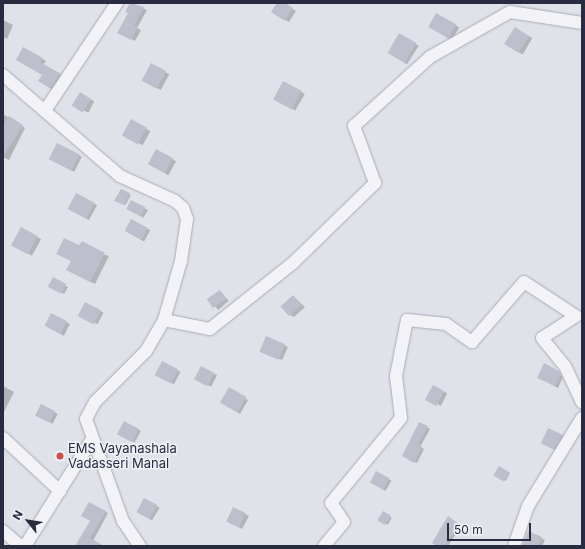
<!DOCTYPE html>
<style>
body{margin:0}
#map{position:relative;width:585px;height:549px;overflow:hidden;background:#e0e2e9;font-family:Inter,sans-serif}
div>[style]{position:absolute}
.shadow>*{inset:0;background:#0003;transform-origin:0 0}
.building>*{inset:0;background:#bdc0cc;transform-origin:0 0}
.roads{filter:drop-shadow(0 0 1px #a9abb6) drop-shadow(0 0 1px #a9abb6)}
.minor>*{height:12px;margin:-6px;padding:0 6px;transform-origin:6px;border-radius:6px;background:#f3f3f7}
.dots>*{width:11px;height:11px;translate:-50% -50%;box-sizing:border-box;border:2px solid #f0f1f6;border-radius:50%}
span{translate:-50% -50%;white-space:nowrap;text-align:center;line-height:1.15;-webkit-text-stroke:3px #f0f1f6;paint-order:stroke}
.poi-label{font-size:13px;color:#292c40}
.left{translate:0 -50%;text-align:left}
.frame{position:absolute;inset:0;border:4px solid #292c40;pointer-events:none}
.north{position:absolute;left:8px;top:501px;width:40px;height:40px;-webkit-text-stroke:3px #f0f1f6;paint-order:stroke;rotate:300deg;font-size:11px;font-weight:700;line-height:16px;text-align:center;color:#292c40}
.north::after{content:'';display:block;margin:auto;width:14px;height:18px;background:#292c40;clip-path:polygon(50% 0,100% 100%,50% 72%,0 100%)}
.scale{position:absolute;left:447px;top:523px;width:84px;height:18px;box-sizing:border-box;border:2px solid #292c40;border-top:0;padding-left:5px;font-size:12px;line-height:14px;white-space:nowrap;color:#292c40;-webkit-text-stroke:3px #f0f1f6;paint-order:stroke}
</style>
<div id="map">
<div class="shadow">
<div style="clip-path:polygon(131px 3px,147px 10px,137px 28px,141px 30px,135px 41px,119px 32px,129px 13px,127px 11px)"></div>
<div style="clip-path:polygon(278px 3px,283px 3px,296px 11px,289px 22px,272px 12px)"></div>
<div style="left:437px;top:14px;width:26px;height:15px;rotate:31deg"></div>
<div style="clip-path:polygon(3px 20px,13px 25px,7px 39px,3px 37px)"></div>
<div style="left:515px;top:28px;width:20px;height:19px;rotate:30deg"></div>
<div style="left:400px;top:34px;width:22px;height:22px;rotate:32deg"></div>
<div style="clip-path:polygon(24px 48px,46px 61px,43px 65px,63px 76px,54px 90px,40px 81px,44px 74px)"></div>
<div style="left:151px;top:64px;width:21px;height:18px;rotate:29deg"></div>
<div style="left:284px;top:82px;width:24px;height:19px;rotate:30deg"></div>
<div style="left:80px;top:94px;width:16px;height:13px;rotate:27deg"></div>
<div style="clip-path:polygon(3px 114px,25px 128px,9px 160px,3px 157px)"></div>
<div style="left:132px;top:121px;width:21px;height:16px;rotate:29deg"></div>
<div style="left:57px;top:144px;width:28px;height:17px;rotate:27deg"></div>
<div style="left:156px;top:150px;width:23px;height:16px;rotate:29deg"></div>
<div style="left:121px;top:190px;width:11px;height:11px;rotate:27deg"></div>
<div style="left:77px;top:194px;width:23px;height:17px;rotate:29deg"></div>
<div style="left:131px;top:201px;width:19px;height:9px;rotate:28deg"></div>
<div style="left:132px;top:220px;width:21px;height:13px;rotate:29deg"></div>
<div style="left:21px;top:228px;width:23px;height:19px;rotate:29deg"></div>
<div style="clip-path:polygon(80px 247px,109px 256px,95px 284px,67px 270px)"></div>
<div style="left:53px;top:279px;width:17px;height:8px;rotate:28deg"></div>
<div style="left:220px;top:291px;width:13px;height:14px;rotate:48deg"></div>
<div style="clip-path:polygon(293px 296px,305px 307px,294px 317px,290px 315px)"></div>
<div style="left:85px;top:303px;width:21px;height:13px;rotate:28deg"></div>
<div style="left:52px;top:315px;width:20px;height:13px;rotate:27deg"></div>
<div style="clip-path:polygon(266px 337px,288px 347px,282px 360px,264px 352px)"></div>
<div style="left:162px;top:362px;width:21px;height:14px;rotate:28deg"></div>
<div style="clip-path:polygon(544px 365px,563px 377px,558px 388px,541px 379px)"></div>
<div style="left:201px;top:367px;width:18px;height:13px;rotate:27deg"></div>
<div style="clip-path:polygon(3px 386px,14px 392px,3px 414px)"></div>
<div style="left:433px;top:386px;width:16px;height:14px;rotate:27deg"></div>
<div style="left:229px;top:389px;width:22px;height:16px;rotate:30deg"></div>
<div style="left:41px;top:405px;width:19px;height:11px;rotate:28deg"></div>
<div style="left:124px;top:422px;width:19px;height:13px;rotate:28deg"></div>
<div style="clip-path:polygon(420px 423px,430px 429px,420px 447px,424px 449px,417px 463px,403px 456px)"></div>
<div style="clip-path:polygon(562px 436px,566px 437px,557px 451px,545px 445px)"></div>
<div style="left:500px;top:468px;width:11px;height:9px;rotate:27deg"></div>
<div style="left:377px;top:472px;width:17px;height:12px;rotate:31deg"></div>
<div style="left:145px;top:499px;width:17px;height:15px;rotate:31deg"></div>
<div style="clip-path:polygon(89px 503px,108px 513px,93px 541px,96px 546px,78px 546px,91px 521px)"></div>
<div style="left:383px;top:513px;width:10px;height:8px;rotate:29deg"></div>
<div style="clip-path:polygon(245px 514px,249px 516px,242px 529px,227px 521px)"></div>
<div style="clip-path:polygon(451px 519px,461px 526px,448px 546px,439px 546px)"></div>
<div style="clip-path:polygon(541px 538px,545px 540px,542px 546px,526px 546px)"></div>
</div>
<div class="building">
<div style="clip-path:polygon(130px 3px,144px 7px,134px 25px,138px 27px,131px 40px,117px 33px,128px 13px,125px 12px)"></div>
<div style="clip-path:polygon(277px 3px,285px 3px,293px 8px,285px 21px,271px 12px)"></div>
<div style="left:436px;top:13px;width:23px;height:16px;rotate:29deg"></div>
<div style="left:515px;top:27px;width:17px;height:20px;rotate:33deg"></div>
<div style="left:399px;top:33px;width:20px;height:23px;rotate:30deg"></div>
<div style="clip-path:polygon(23px 47px,43px 58px,40px 62px,61px 74px,51px 89px,38px 81px,42px 75px,16px 60px)"></div>
<div style="left:151px;top:63px;width:17px;height:20px;rotate:28deg"></div>
<div style="left:283px;top:81px;width:21px;height:21px;rotate:28deg"></div>
<div style="left:80px;top:92px;width:13px;height:16px;rotate:32deg"></div>
<div style="clip-path:polygon(9px 116px,23px 125px,3px 157px,3px 125px)"></div>
<div style="left:131px;top:119px;width:18px;height:19px;rotate:29deg"></div>
<div style="left:57px;top:143px;width:25px;height:18px;rotate:27deg"></div>
<div style="left:156px;top:149px;width:19px;height:17px;rotate:28deg"></div>
<div style="clip-path:polygon(121px 189px,130px 193px,124px 205px,114px 201px)"></div>
<div style="left:76px;top:193px;width:21px;height:18px;rotate:28deg"></div>
<div style="left:131px;top:200px;width:16px;height:10px;rotate:27deg"></div>
<div style="left:131px;top:219px;width:19px;height:13px;rotate:28deg"></div>
<div style="left:21px;top:227px;width:19px;height:21px;rotate:28deg"></div>
<div style="clip-path:polygon(64px 238px,79px 245px,82px 241px,105px 253px,90px 282px,66px 270px,71px 261px,56px 254px)"></div>
<div style="left:53px;top:277px;width:15px;height:11px;rotate:28deg"></div>
<div style="left:220px;top:290px;width:11px;height:16px;rotate:56deg"></div>
<div style="left:293px;top:295px;width:13px;height:17px;rotate:48deg"></div>
<div style="left:85px;top:302px;width:18px;height:16px;rotate:27deg"></div>
<div style="left:51px;top:313px;width:18px;height:14px;rotate:27deg"></div>
<div style="left:266px;top:336px;width:21px;height:17px;rotate:23deg"></div>
<div style="left:162px;top:361px;width:18px;height:16px;rotate:27deg"></div>
<div style="clip-path:polygon(544px 363px,559px 371px,561px 374px,555px 386px,537px 378px)"></div>
<div style="left:201px;top:366px;width:15px;height:15px;rotate:28deg"></div>
<div style="left:433px;top:385px;width:13px;height:17px;rotate:29deg"></div>
<div style="left:229px;top:387px;width:20px;height:18px;rotate:30deg"></div>
<div style="left:41px;top:404px;width:16px;height:13px;rotate:27deg"></div>
<div style="left:124px;top:421px;width:17px;height:15px;rotate:28deg"></div>
<div style="clip-path:polygon(419px 422px,428px 426px,418px 444px,422px 447px,414px 463px,402px 456px)"></div>
<div style="left:548px;top:428px;width:17px;height:17px;rotate:25deg"></div>
<div style="left:499px;top:466px;width:12px;height:11px;rotate:31deg"></div>
<div style="left:376px;top:471px;width:15px;height:13px;rotate:28deg"></div>
<div style="left:144px;top:498px;width:15px;height:16px;rotate:28deg"></div>
<div style="clip-path:polygon(89px 502px,106px 511px,90px 538px,104px 546px,75px 546px,90px 521px,81px 516px)"></div>
<div style="left:233px;top:507px;width:14px;height:16px;rotate:25deg"></div>
<div style="left:383px;top:511px;width:9px;height:11px;rotate:32deg"></div>
<div style="clip-path:polygon(448px 516px,459px 524px,445px 546px,437px 546px,432px 543px)"></div>
<div style="clip-path:polygon(528px 531px,542px 537px,538px 546px,522px 546px)"></div>
</div>
<div class="roads">
<div class="minor">
<div style="left:3px;top:75px;width:135px;rotate:40.8deg"></div>
<div style="left:105px;top:163px;width:20px;rotate:41deg"></div>
<div style="left:120px;top:176px;width:60px;rotate:24.4deg"></div>
<div style="left:175px;top:201px;width:11px;rotate:41deg"></div>
<div style="left:183px;top:208px;width:12px;rotate:70deg"></div>
<div style="left:187px;top:219px;width:42px;rotate:98.1deg"></div>
<div style="left:181px;top:261px;width:61px;rotate:106.1deg"></div>
<div style="left:164px;top:320px;width:36px;rotate:120deg"></div>
<div style="left:146px;top:351px;width:72px;rotate:135deg"></div>
<div style="left:95px;top:402px;width:19px;rotate:118deg"></div>
<div style="left:86px;top:419px;width:109px;rotate:70.1deg"></div>
<div style="left:123px;top:521px;width:30px;rotate:56deg"></div>
<div style="left:46px;top:109px;width:128px;rotate:-56.2deg"></div>
<div style="left:164px;top:320px;width:47px;rotate:11.1deg"></div>
<div style="left:210px;top:329px;width:106px;rotate:-38.5deg"></div>
<div style="left:293px;top:263px;width:115px;rotate:-44.3deg"></div>
<div style="left:375px;top:183px;width:61px;rotate:-110.2deg"></div>
<div style="left:354px;top:126px;width:103px;rotate:-42.2deg"></div>
<div style="left:430px;top:57px;width:92px;rotate:-29.4deg"></div>
<div style="left:510px;top:12px;width:73px;rotate:8.7deg"></div>
<div style="left:3px;top:438px;width:78px;rotate:42.9deg"></div>
<div style="left:3px;top:531px;width:23px;rotate:41deg"></div>
<div style="left:25px;top:546px;width:126px;rotate:-57.9deg"></div>
<div style="left:324px;top:546px;width:31px;rotate:-50deg"></div>
<div style="left:344px;top:522px;width:23px;rotate:-124deg"></div>
<div style="left:331px;top:503px;width:110px;rotate:-50.5deg"></div>
<div style="left:401px;top:418px;width:42px;rotate:-96.8deg"></div>
<div style="left:396px;top:376px;width:57px;rotate:-78.9deg"></div>
<div style="left:407px;top:320px;width:39px;rotate:6deg"></div>
<div style="left:446px;top:324px;width:32px;rotate:35deg"></div>
<div style="left:472px;top:342px;width:79px;rotate:-49.1deg"></div>
<div style="left:524px;top:282px;width:62px;rotate:33.2deg"></div>
<div style="left:576px;top:316px;width:40px;rotate:147.1deg"></div>
<div style="left:542px;top:338px;width:36px;rotate:51deg"></div>
<div style="left:565px;top:366px;width:40px;rotate:65deg"></div>
<div style="left:514px;top:546px;width:42px;rotate:-70.7deg"></div>
<div style="left:528px;top:506px;width:103px;rotate:-58.5deg"></div>
</div>
</div>
<div class="dots">
<div style="left:60px;top:456px;background:#cd4f46"></div>
</div>
<div class="poi-label">
<span class="left" style="left:68px;top:456px">EMS Vayanashala<br>Vadasseri Manal</span>
</div>
<div class="frame"></div>
<div class="north">N</div>
<div class="scale">50 m</div>
</div>
